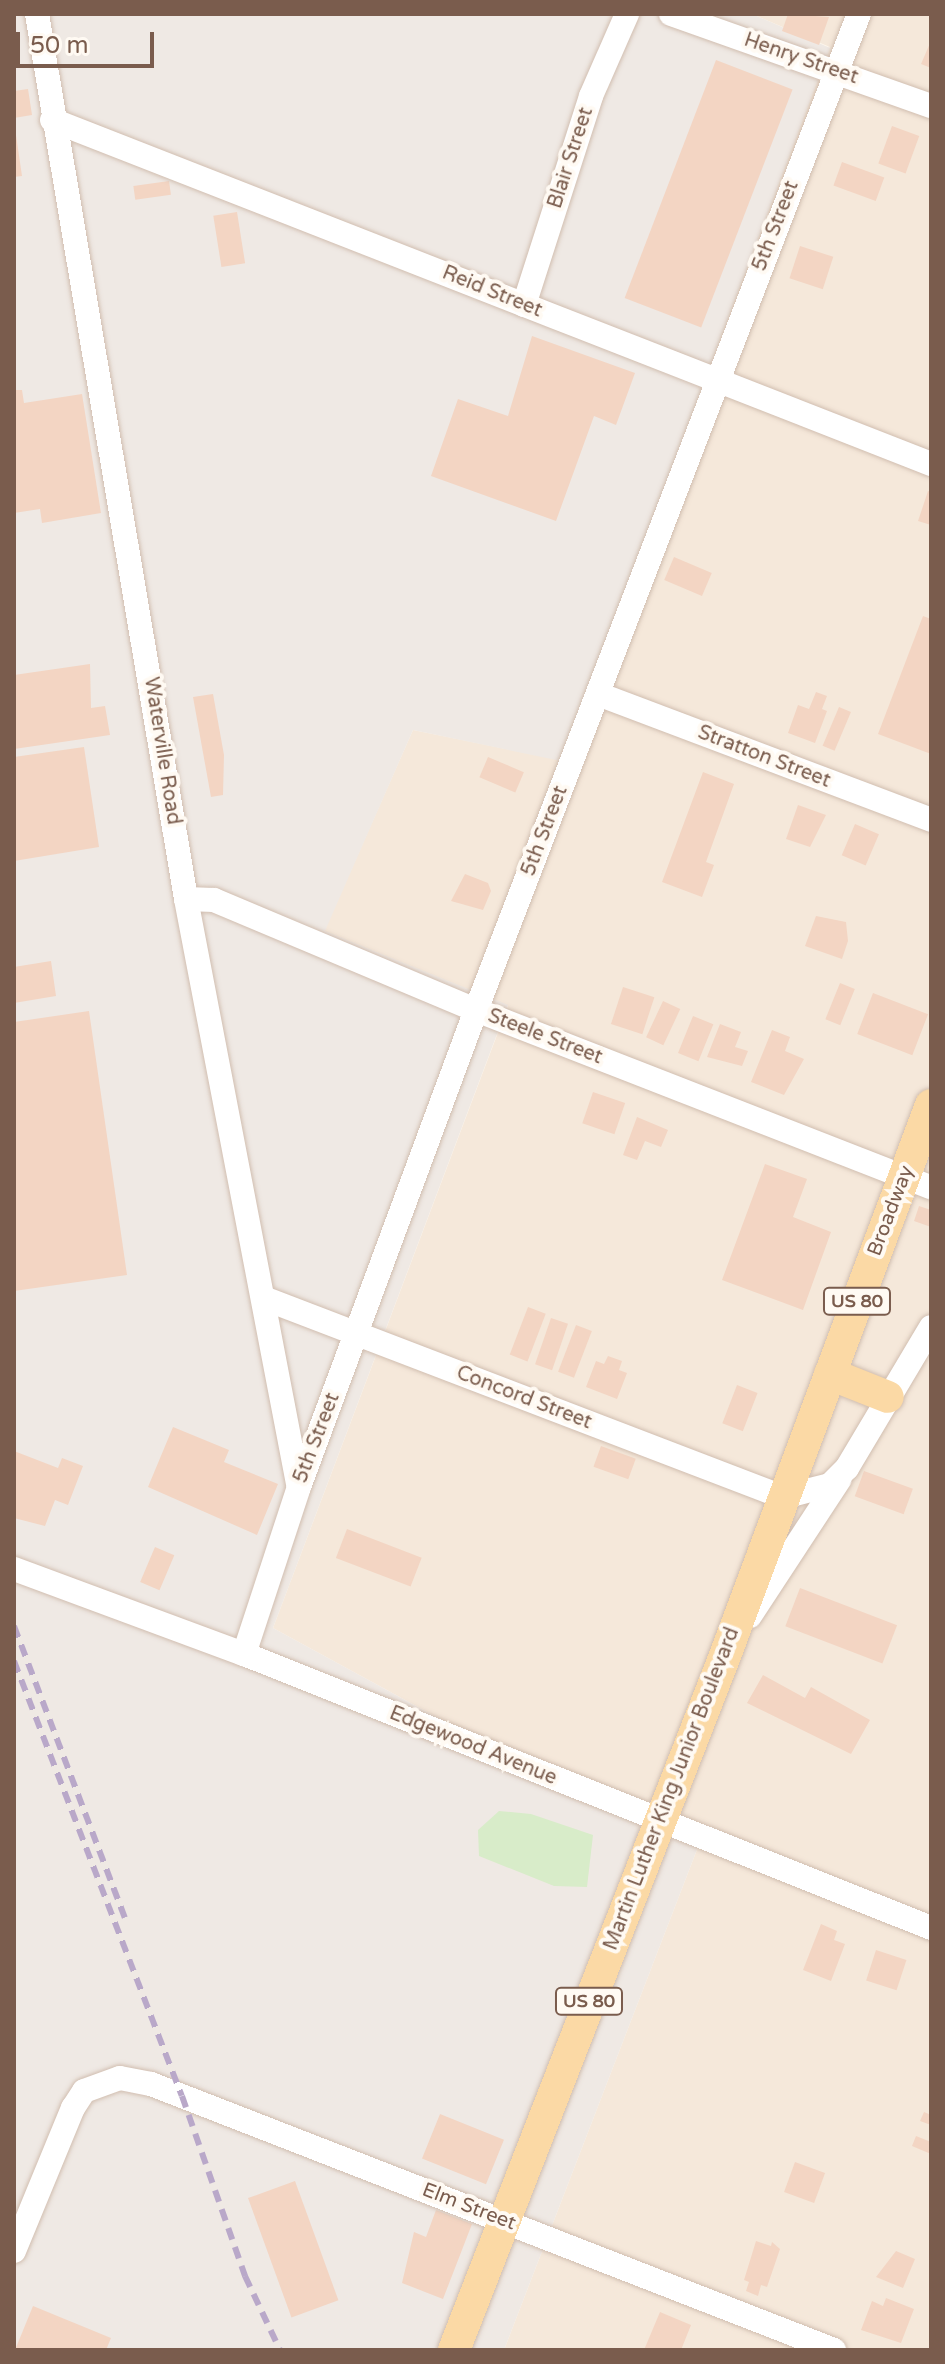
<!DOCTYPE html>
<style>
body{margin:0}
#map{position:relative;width:945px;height:2364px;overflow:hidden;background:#fdf6ec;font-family:"Varela Round",sans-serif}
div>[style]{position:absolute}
.residential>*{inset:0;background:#f5e8da}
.industrial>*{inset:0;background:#efe9e4}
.green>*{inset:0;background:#d8ecc9}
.building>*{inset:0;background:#f3d5c3;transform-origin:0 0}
.roads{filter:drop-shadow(0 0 2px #d1beb0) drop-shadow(0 0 2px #d1beb0)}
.minor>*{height:24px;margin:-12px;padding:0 12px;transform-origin:12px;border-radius:12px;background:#fff}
.major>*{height:32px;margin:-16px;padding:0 16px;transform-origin:16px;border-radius:16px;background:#fbd9a5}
.rail>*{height:6px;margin-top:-3px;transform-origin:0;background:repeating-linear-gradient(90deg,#b9a8c9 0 12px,transparent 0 20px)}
span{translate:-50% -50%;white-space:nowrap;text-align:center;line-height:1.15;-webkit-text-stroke:8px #fffaf3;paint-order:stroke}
.shield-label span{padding:2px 6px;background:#fffaf3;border:2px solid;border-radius:6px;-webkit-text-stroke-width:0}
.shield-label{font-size:18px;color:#7a5c4d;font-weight:700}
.street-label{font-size:20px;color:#7a5c4d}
.frame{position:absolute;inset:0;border:16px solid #7a5c4d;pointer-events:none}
.scale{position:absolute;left:16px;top:32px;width:138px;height:36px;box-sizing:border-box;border:4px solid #7a5c4d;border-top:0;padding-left:10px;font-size:24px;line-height:28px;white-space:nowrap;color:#7a5c4d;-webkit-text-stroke:6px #fffaf3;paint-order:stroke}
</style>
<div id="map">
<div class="residential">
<div style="clip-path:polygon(752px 14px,931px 14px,931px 2350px,504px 2350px,698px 1847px,508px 1756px,273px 1628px,508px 1006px,324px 931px,413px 730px,561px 760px,830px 47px)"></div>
</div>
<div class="industrial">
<div style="clip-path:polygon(14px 14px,752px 14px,830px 48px,561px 761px,413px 730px,325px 931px,508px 1005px,273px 1628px,508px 1756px,698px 1847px,504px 2350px,14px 2350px)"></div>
</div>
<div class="green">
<div style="clip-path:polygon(499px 1811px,531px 1814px,593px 1835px,587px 1887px,554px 1886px,479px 1856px,478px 1830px)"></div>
</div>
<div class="building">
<div style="clip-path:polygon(788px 14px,829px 17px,819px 45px,782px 31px)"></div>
<div style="clip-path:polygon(931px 41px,931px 68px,921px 64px)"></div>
<div style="left:716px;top:60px;width:82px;height:255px;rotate:21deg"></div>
<div style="clip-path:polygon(28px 89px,32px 115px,14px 118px,14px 91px)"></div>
<div style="left:892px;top:126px;width:29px;height:40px;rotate:20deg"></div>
<div style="clip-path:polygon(16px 135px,22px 176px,14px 177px,14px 136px)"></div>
<div style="left:842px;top:162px;width:45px;height:25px;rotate:20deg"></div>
<div style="left:169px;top:181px;width:14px;height:36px;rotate:82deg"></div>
<div style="left:237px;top:212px;width:52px;height:24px;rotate:81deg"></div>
<div style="left:800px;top:246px;width:35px;height:34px;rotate:18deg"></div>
<div style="clip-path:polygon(532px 336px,635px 373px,616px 425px,594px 416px,556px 521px,431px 476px,458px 399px,508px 416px)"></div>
<div style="clip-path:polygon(14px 390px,22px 390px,24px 403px,82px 394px,101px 513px,42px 523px,40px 509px,14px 513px)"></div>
<div style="clip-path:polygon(928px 491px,931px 492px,931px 525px,918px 521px)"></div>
<div style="left:674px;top:557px;width:41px;height:25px;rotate:23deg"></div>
<div style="clip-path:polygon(923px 616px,931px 619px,931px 754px,878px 734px)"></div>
<div style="clip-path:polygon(90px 664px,91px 708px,105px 706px,110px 735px,14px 749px,14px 675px)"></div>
<div style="clip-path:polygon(816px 692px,827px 696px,822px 709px,827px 711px,815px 743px,788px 733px,798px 705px,809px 709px)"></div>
<div style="clip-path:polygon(213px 694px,224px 755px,223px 795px,211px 797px,193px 697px)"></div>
<div style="left:839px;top:707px;width:13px;height:42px;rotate:23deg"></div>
<div style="clip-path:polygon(84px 747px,99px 847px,14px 861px,14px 757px)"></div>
<div style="left:488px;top:757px;width:39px;height:22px;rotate:23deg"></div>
<div style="clip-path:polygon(703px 772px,734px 784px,706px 862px,714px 865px,702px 897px,662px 882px)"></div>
<div style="clip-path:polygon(798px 805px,826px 815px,810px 847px,786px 839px)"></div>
<div style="left:855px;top:824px;width:26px;height:34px;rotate:23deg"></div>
<div style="clip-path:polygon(465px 874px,488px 883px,491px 891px,483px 910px,451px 901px)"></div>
<div style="clip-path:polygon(816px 916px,846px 922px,848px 941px,842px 959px,805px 946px)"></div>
<div style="clip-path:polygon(51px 961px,56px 996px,14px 1003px,14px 967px)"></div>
<div style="left:840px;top:983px;width:16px;height:39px;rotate:22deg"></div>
<div style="left:623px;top:987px;width:33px;height:39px;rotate:18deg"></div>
<div style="left:873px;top:993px;width:59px;height:44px;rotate:21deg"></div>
<div style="left:663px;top:1001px;width:19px;height:40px;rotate:25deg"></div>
<div style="clip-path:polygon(89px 1011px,127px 1275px,14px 1291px,14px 1022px)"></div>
<div style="left:693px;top:1016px;width:22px;height:40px;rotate:22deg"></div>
<div style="clip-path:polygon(720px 1024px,741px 1032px,735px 1047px,748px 1051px,742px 1066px,707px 1057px)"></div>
<div style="clip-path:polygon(772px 1030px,790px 1037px,785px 1051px,804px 1059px,784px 1095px,751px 1082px)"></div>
<div style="left:593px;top:1092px;width:34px;height:33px;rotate:19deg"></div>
<div style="clip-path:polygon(637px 1117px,668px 1130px,661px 1147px,645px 1141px,637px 1160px,623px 1155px)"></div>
<div style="clip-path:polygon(765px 1164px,807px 1179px,793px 1217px,831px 1232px,803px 1310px,722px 1280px)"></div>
<div style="clip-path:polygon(919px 1206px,931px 1210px,931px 1227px,914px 1221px)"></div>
<div style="left:528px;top:1307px;width:19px;height:51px;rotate:21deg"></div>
<div style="left:551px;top:1318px;width:18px;height:49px;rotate:19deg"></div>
<div style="left:576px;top:1325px;width:17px;height:50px;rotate:21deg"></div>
<div style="clip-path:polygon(608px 1356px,622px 1361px,619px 1370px,627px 1373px,617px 1399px,586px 1387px,596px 1361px,604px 1364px)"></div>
<div style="left:737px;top:1385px;width:22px;height:41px;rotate:21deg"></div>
<div style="clip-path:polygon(173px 1427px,229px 1450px,224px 1462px,278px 1484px,257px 1535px,148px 1487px)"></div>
<div style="left:601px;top:1446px;width:37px;height:22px;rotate:20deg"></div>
<div style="clip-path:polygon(14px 1451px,58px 1468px,62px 1458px,83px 1466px,68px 1505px,55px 1500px,45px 1526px,14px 1518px)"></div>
<div style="left:864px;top:1471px;width:52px;height:27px;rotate:20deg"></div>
<div style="left:347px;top:1529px;width:80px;height:31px;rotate:21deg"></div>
<div style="left:155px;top:1547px;width:21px;height:38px;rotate:23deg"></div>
<div style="left:800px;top:1588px;width:104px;height:41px;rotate:21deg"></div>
<div style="clip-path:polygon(763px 1675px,805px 1698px,811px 1687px,870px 1720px,851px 1754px,747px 1703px)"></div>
<div style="clip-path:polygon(821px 1924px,837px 1931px,834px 1940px,845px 1944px,831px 1981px,803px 1970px)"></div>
<div style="left:876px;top:1950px;width:32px;height:32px;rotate:18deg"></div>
<div style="clip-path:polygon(924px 2112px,931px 2115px,931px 2125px,920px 2121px)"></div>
<div style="left:440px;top:2114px;width:69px;height:48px;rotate:22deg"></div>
<div style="clip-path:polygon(916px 2136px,931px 2142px,931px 2154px,912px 2146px)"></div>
<div style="left:795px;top:2162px;width:32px;height:32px;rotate:20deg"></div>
<div style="left:295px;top:2181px;width:127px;height:50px;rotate:70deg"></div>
<div style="clip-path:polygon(436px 2210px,472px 2224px,443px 2299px,402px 2283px,414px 2232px,426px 2237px)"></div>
<div style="clip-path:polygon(756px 2241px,771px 2246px,772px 2242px,780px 2249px,767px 2287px,761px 2285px,758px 2296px,746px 2291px,749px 2282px,744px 2280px)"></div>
<div style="clip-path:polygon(896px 2251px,915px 2259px,903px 2288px,876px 2277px)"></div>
<div style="clip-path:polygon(886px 2298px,914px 2309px,901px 2343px,861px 2330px,872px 2301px,883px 2306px)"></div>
<div style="clip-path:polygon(33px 2306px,111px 2338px,106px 2350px,15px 2350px)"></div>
<div style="clip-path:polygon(660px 2312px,691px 2325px,681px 2350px,644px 2350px)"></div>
</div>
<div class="roads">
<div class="minor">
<div style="left:37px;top:14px;width:897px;rotate:80.44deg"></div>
<div style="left:186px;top:899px;width:596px;rotate:79.16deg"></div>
<div style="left:671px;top:14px;width:276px;rotate:19.5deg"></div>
<div style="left:52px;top:120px;width:944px;rotate:21.37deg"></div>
<div style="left:524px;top:305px;width:219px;rotate:-72.2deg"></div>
<div style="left:591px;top:96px;width:90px;rotate:-66.3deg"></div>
<div style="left:598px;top:694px;width:356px;rotate:20.7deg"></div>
<div style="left:186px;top:899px;width:28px;rotate:2deg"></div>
<div style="left:214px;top:900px;width:284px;rotate:22.8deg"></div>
<div style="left:476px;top:1010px;width:488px;rotate:21.3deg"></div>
<div style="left:266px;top:1299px;width:554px;rotate:20.96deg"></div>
<div style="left:783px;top:1497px;width:49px;rotate:-14.3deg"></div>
<div style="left:830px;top:1485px;width:24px;rotate:-45deg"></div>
<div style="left:847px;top:1468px;width:164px;rotate:-59.2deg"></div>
<div style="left:14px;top:1569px;width:245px;rotate:20.3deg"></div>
<div style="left:244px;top:1654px;width:740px;rotate:21.74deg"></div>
<div style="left:750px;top:1616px;width:163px;rotate:-56.8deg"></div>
<div style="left:244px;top:1654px;width:176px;rotate:-71.8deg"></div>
<div style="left:299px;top:1487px;width:509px;rotate:-69.64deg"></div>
<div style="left:476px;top:1010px;width:1067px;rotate:-68.97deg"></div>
<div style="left:14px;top:2251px;width:155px;rotate:-67.6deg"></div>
<div style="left:73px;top:2108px;width:20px;rotate:-57deg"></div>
<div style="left:84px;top:2091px;width:38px;rotate:-20deg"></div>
<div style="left:120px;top:2078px;width:32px;rotate:11deg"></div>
<div style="left:151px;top:2084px;width:733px;rotate:21.28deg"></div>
</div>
<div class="major">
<div style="left:830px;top:1374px;width:62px;rotate:21.6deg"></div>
<div style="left:454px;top:2350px;width:748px;rotate:-68.68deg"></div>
<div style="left:726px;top:1653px;width:585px;rotate:-69.49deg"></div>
</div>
</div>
<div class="rail">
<div style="left:14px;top:1626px;width:312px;rotate:69.2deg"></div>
<div style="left:14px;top:1661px;width:466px;rotate:68.9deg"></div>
<div style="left:182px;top:2096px;width:191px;rotate:70.7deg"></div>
<div style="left:245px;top:2276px;width:82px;rotate:64.7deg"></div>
</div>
<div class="shield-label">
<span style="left:857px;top:1301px">US 80</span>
<span style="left:589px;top:2001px">US 80</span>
</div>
<div class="street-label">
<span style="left:801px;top:59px;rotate:19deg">Henry Street</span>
<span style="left:571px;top:158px;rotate:-72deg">Blair Street</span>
<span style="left:776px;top:226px;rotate:-69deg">5th Street</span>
<span style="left:492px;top:292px;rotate:22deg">Reid Street</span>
<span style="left:162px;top:751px;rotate:81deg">Waterville Road</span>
<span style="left:764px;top:757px;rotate:21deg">Stratton Street</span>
<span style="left:545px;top:831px;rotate:-69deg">5th Street</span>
<span style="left:545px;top:1037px;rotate:21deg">Steele Street</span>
<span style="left:891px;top:1211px;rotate:-69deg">Broadway</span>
<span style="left:524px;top:1398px;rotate:21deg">Concord Street</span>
<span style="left:317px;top:1438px;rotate:-69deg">5th Street</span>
<span style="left:473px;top:1746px;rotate:22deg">Edgewood Avenue</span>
<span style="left:672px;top:1789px;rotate:-69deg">Martin Luther King Junior Boulevard</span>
<span style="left:469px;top:2207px;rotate:21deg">Elm Street</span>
</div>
<div class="frame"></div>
<div class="scale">50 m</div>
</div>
